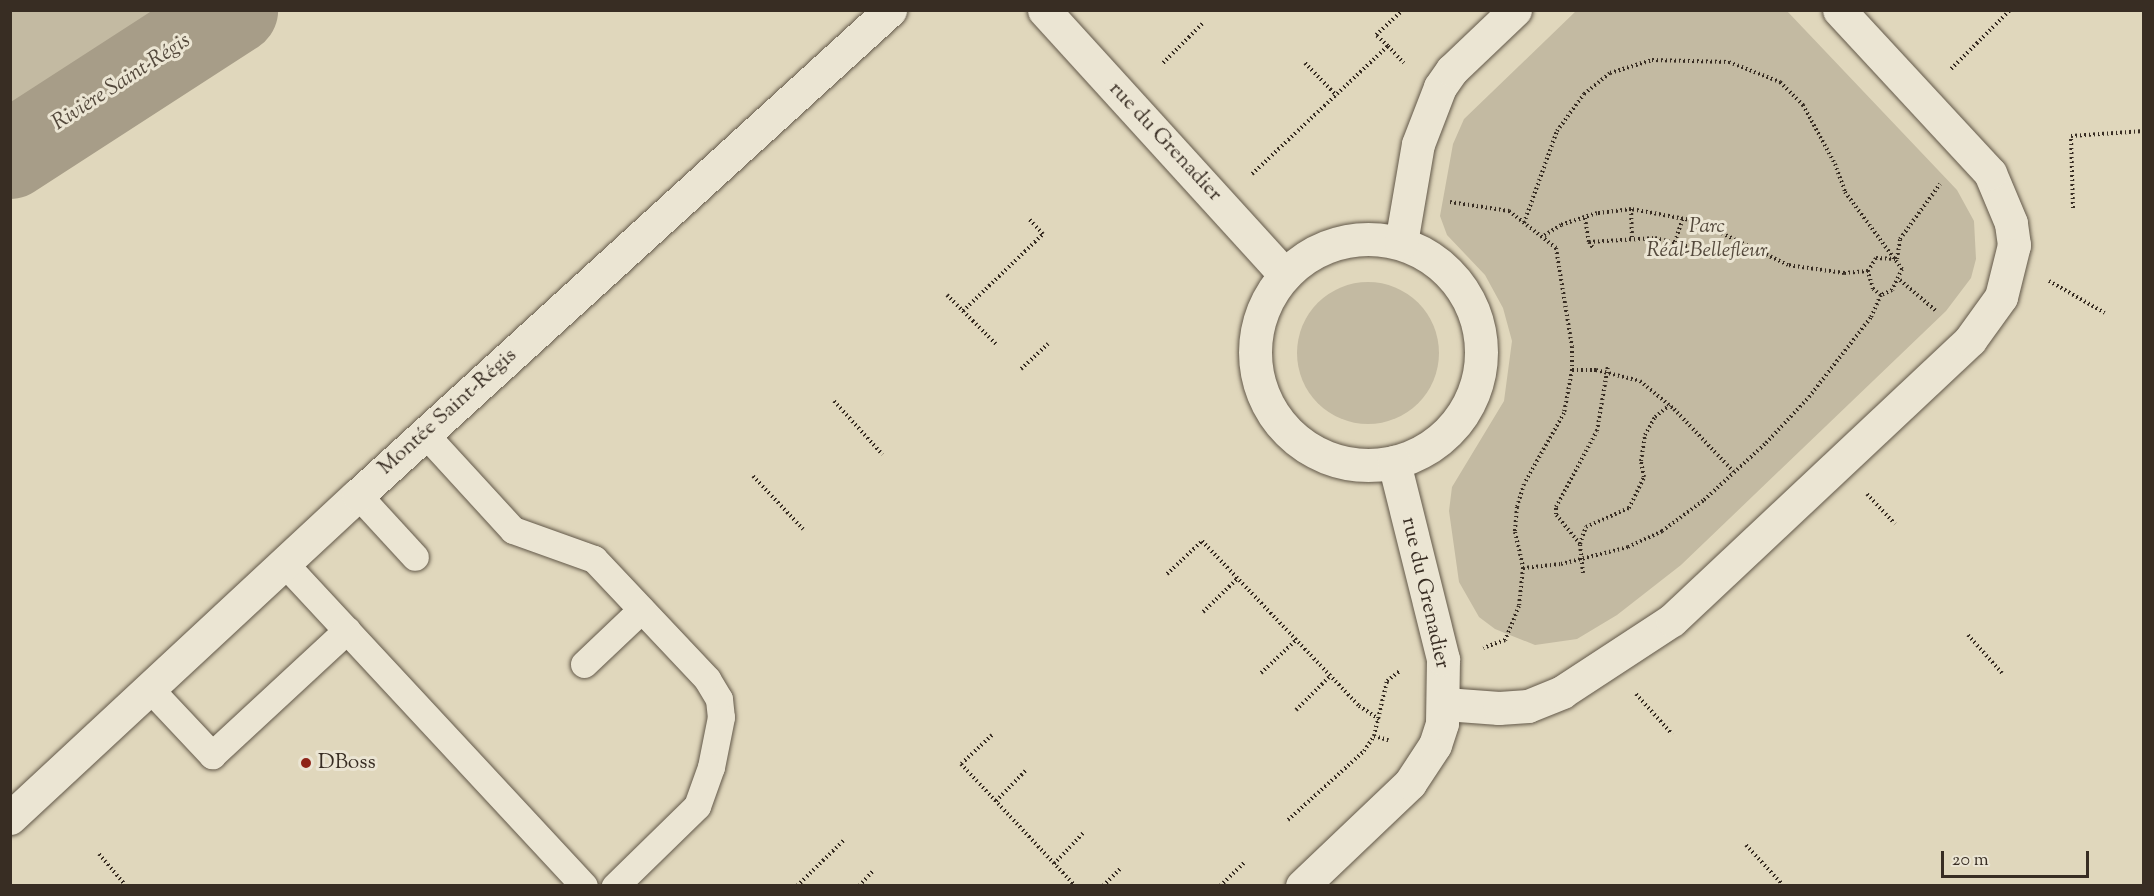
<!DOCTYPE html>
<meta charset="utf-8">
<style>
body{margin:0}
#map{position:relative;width:2154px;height:896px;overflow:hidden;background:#e0d7bc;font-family:"Sorts Mill Goudy",serif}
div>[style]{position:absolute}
.green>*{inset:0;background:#c3baa2}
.round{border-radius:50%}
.river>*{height:88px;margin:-44px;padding:0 44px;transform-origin:44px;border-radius:44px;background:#a79d88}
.path>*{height:4px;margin-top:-2px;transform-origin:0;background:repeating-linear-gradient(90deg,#382d23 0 1.5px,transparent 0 4.5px)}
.roads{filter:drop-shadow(0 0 2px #625849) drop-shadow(0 0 2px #625849)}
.service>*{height:27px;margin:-13.5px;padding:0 13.5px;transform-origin:13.5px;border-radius:13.5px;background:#ebe5d3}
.minor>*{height:33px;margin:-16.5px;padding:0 16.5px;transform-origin:16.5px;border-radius:16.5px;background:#ebe5d3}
.minor>.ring{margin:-16.5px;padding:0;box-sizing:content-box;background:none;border:33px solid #ebe5d3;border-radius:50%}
.tertiary>*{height:33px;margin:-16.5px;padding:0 16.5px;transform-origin:16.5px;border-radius:16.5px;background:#ebe5d3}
.dots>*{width:16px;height:16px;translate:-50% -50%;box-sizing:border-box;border:3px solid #ebe5d3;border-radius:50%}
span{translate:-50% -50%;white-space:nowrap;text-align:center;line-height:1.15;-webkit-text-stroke:6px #ebe5d3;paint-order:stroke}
.street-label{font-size:21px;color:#382d23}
.park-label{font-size:21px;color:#54493c;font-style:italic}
.poi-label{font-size:21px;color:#382d23}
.left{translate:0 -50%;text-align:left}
.water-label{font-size:22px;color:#54493c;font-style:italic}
.frame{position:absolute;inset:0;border:12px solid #382d23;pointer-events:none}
.scale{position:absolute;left:1941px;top:851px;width:148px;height:27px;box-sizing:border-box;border:3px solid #382d23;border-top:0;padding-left:8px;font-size:18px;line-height:21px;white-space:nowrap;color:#382d23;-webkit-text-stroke:4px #ebe5d3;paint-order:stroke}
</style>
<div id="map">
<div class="green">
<div style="clip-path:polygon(11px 10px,200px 10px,200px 11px,11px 130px)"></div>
<div style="clip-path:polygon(1576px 11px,1787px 11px,1957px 190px,1974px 221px,1976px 259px,1971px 278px,1946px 311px,1681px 565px,1617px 615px,1577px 639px,1535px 645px,1495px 629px,1479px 617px,1459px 582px,1449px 511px,1452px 487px,1504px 401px,1512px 341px,1503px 308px,1485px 275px,1447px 235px,1440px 216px,1453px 144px,1464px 119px)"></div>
<div class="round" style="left:1297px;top:282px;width:142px;height:142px"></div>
</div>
<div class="river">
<div style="left:10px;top:155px;width:267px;rotate:-32.9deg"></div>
</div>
<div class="path">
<div style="left:1388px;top:46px;width:23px;rotate:47deg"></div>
<div style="left:1163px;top:63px;width:57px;rotate:-45deg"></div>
<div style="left:1305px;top:63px;width:45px;rotate:45.9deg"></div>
<div style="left:1951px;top:69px;width:83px;rotate:-45deg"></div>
<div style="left:1252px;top:174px;width:187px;rotate:-43.3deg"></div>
<div style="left:1388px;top:46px;width:16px;rotate:-137deg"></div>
<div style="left:1376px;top:35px;width:37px;rotate:-43deg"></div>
<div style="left:1450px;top:202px;width:60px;rotate:8.7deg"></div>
<div style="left:1509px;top:211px;width:60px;rotate:38.2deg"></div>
<div style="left:1556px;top:248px;width:100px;rotate:80.8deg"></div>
<div style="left:1572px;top:347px;width:23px;rotate:90deg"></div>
<div style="left:1572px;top:370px;width:44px;rotate:100.5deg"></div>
<div style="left:1564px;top:413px;width:81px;rotate:119.4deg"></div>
<div style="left:1524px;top:484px;width:24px;rotate:107deg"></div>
<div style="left:1517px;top:507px;width:25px;rotate:95deg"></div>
<div style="left:1515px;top:532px;width:37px;rotate:77deg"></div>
<div style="left:1523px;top:568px;width:38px;rotate:96deg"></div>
<div style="left:1519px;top:606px;width:37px;rotate:112deg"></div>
<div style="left:1505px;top:640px;width:23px;rotate:160deg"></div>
<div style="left:2073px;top:208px;width:72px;rotate:-91.6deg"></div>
<div style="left:2071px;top:136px;width:73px;rotate:-3.9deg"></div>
<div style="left:1631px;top:209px;width:29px;rotate:88deg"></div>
<div style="left:1585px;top:218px;width:24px;rotate:81deg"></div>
<div style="left:1589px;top:242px;width:66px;rotate:-3.5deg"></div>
<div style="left:1655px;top:238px;width:53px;rotate:14.3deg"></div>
<div style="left:1524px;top:223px;width:98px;rotate:-70.3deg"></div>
<div style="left:1557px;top:131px;width:46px;rotate:-53.9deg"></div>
<div style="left:1584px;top:94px;width:33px;rotate:-39deg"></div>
<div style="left:1610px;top:73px;width:44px;rotate:-17.2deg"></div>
<div style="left:1652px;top:60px;width:77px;rotate:1.5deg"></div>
<div style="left:1729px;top:62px;width:55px;rotate:21.4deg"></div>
<div style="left:1780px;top:82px;width:33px;rotate:45deg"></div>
<div style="left:1803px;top:105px;width:67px;rotate:61.5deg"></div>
<div style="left:1835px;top:164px;width:30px;rotate:70deg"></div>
<div style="left:1845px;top:192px;width:96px;rotate:53.5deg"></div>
<div style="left:1902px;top:269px;width:23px;rotate:115deg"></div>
<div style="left:1892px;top:290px;width:12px;rotate:156deg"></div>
<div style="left:1881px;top:295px;width:10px;rotate:-143deg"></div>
<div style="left:1873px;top:289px;width:19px;rotate:-106deg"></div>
<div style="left:1868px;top:271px;width:24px;rotate:175deg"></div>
<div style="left:1844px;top:273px;width:57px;rotate:-171.9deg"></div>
<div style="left:1788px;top:265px;width:102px;rotate:-154.4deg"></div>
<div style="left:1696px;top:221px;width:66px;rotate:-169.5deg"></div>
<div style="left:1631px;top:209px;width:34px;rotate:173deg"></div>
<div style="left:1597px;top:213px;width:38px;rotate:162deg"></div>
<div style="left:1561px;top:225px;width:22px;rotate:148deg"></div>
<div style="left:1589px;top:242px;width:7px;rotate:56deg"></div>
<div style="left:1675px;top:242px;width:25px;rotate:-72deg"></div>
<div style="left:1868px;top:271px;width:15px;rotate:-58deg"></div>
<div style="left:1876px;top:258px;width:21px;rotate:3deg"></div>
<div style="left:1897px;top:259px;width:20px;rotate:-81deg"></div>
<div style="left:1900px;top:239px;width:68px;rotate:-54deg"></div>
<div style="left:1900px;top:280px;width:48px;rotate:40.7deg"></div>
<div style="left:2049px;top:281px;width:64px;rotate:29.7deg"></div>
<div style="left:947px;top:295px;width:69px;rotate:45deg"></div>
<div style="left:963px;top:311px;width:111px;rotate:-43.9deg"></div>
<div style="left:1043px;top:234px;width:21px;rotate:-133deg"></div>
<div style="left:1021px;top:369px;width:37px;rotate:-43deg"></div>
<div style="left:1572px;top:370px;width:24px"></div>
<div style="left:1596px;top:370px;width:45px;rotate:14deg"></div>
<div style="left:1640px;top:381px;width:44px;rotate:39.5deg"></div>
<div style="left:1674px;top:409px;width:86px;rotate:46.4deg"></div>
<div style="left:834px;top:401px;width:72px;rotate:47.8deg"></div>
<div style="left:753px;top:476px;width:73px;rotate:46.7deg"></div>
<div style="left:1867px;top:494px;width:41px;rotate:47deg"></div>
<div style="left:1580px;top:544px;width:18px;rotate:-71deg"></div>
<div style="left:1586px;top:527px;width:47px;rotate:-23.8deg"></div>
<div style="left:1629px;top:508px;width:34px;rotate:-64deg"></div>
<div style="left:1644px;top:477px;width:16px;rotate:-101deg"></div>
<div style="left:1641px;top:461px;width:26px;rotate:-81deg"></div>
<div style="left:1645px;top:435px;width:21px;rotate:-61deg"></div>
<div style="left:1655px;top:417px;width:19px;rotate:-39deg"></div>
<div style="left:1523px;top:568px;width:38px;rotate:-6deg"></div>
<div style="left:1561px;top:564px;width:69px;rotate:-14.2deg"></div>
<div style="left:1628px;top:547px;width:38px;rotate:-25deg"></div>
<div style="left:1662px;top:531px;width:52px;rotate:-36.4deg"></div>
<div style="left:1704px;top:500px;width:84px;rotate:-42.6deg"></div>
<div style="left:1766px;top:443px;width:63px;rotate:-46.9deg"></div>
<div style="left:1809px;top:397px;width:101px;rotate:-52.2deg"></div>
<div style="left:1871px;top:317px;width:24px;rotate:-66deg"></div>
<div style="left:1583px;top:573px;width:29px;rotate:-96deg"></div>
<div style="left:1580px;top:544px;width:38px;rotate:-129deg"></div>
<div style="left:1556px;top:514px;width:7px;rotate:-90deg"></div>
<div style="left:1556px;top:507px;width:86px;rotate:-61.7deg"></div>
<div style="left:1597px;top:431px;width:66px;rotate:-80.4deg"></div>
<div style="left:1167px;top:574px;width:48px;rotate:-43.3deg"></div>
<div style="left:1202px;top:541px;width:228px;rotate:46.4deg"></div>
<div style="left:1359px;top:706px;width:24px;rotate:33deg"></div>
<div style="left:1203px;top:612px;width:47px;rotate:-44.1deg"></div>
<div style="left:1968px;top:635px;width:51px;rotate:48.2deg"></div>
<div style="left:1261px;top:673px;width:48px;rotate:-43.3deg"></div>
<div style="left:1636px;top:694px;width:54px;rotate:48deg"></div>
<div style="left:1296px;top:710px;width:48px;rotate:-45deg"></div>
<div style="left:992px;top:735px;width:42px;rotate:136.9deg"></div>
<div style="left:961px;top:764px;width:167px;rotate:46.9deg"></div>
<div style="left:1374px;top:736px;width:15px;rotate:16deg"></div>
<div style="left:996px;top:801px;width:43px;rotate:-45.9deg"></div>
<div style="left:1288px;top:820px;width:103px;rotate:-42.2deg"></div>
<div style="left:1364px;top:751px;width:18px;rotate:-56deg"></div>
<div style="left:1374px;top:736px;width:57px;rotate:-76.7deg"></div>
<div style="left:1387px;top:681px;width:16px;rotate:-38deg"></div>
<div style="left:1746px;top:845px;width:53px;rotate:47.3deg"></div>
<div style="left:99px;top:854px;width:42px;rotate:49.8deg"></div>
<div style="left:1054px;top:864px;width:44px;rotate:-46.8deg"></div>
<div style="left:797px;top:886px;width:66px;rotate:-44.4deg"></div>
<div style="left:859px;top:886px;width:21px;rotate:-47deg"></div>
<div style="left:1103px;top:886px;width:24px;rotate:-45deg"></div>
<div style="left:1220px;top:886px;width:35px;rotate:-44deg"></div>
</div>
<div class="roads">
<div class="service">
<div style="left:425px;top:434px;width:130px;rotate:47.5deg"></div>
<div style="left:513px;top:530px;width:86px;rotate:19.7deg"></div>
<div style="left:594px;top:559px;width:165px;rotate:46.7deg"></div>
<div style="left:707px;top:679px;width:23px;rotate:59deg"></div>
<div style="left:719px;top:699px;width:18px;rotate:84deg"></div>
<div style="left:721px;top:717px;width:51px;rotate:101.3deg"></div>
<div style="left:711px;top:767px;width:41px;rotate:109.7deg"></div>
<div style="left:697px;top:806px;width:115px;rotate:135.7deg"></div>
<div style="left:358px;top:495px;width:84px;rotate:47.4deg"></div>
<div style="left:285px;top:564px;width:439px;rotate:47.1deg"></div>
<div style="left:584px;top:664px;width:79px;rotate:-43.5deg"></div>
<div style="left:150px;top:689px;width:91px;rotate:46.8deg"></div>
<div style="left:212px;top:755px;width:184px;rotate:-42.8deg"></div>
</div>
<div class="minor">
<div style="left:1044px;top:10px;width:358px;rotate:47.7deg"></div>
<div class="ring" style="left:1255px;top:239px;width:193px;height:193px"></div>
<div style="left:1401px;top:243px;width:100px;rotate:-80.3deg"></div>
<div style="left:1418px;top:144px;width:61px;rotate:-68.9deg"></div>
<div style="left:1440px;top:87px;width:21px;rotate:-55deg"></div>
<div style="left:1452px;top:70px;width:87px;rotate:-43.6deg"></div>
<div style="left:1445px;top:704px;width:54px;rotate:4.2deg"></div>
<div style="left:1499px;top:708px;width:29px;rotate:-4deg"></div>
<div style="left:1528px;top:706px;width:37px;rotate:-22deg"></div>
<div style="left:1562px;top:692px;width:131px;rotate:-33.2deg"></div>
<div style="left:1672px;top:620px;width:409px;rotate:-43.2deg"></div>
<div style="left:1970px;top:340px;width:53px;rotate:-54.2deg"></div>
<div style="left:2001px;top:297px;width:54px;rotate:-76deg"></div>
<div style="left:2014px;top:245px;width:22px;rotate:-98deg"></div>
<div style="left:2011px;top:223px;width:54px;rotate:-112.8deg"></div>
<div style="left:1990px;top:173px;width:222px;rotate:-132.8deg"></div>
<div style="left:1302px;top:886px;width:149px;rotate:-43.6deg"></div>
<div style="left:1410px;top:783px;width:45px;rotate:-56.7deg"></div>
<div style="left:1435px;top:745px;width:23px;rotate:-72deg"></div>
<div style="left:1442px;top:723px;width:64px;rotate:-89.1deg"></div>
<div style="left:1443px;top:659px;width:203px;rotate:-104deg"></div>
</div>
<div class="tertiary">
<div style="left:10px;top:818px;width:475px;rotate:-42.9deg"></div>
<div style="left:358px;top:495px;width:720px;rotate:-42.35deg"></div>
</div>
</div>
<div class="dots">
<div style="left:306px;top:763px;background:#8f2418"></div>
</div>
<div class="street-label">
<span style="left:1165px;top:142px;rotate:47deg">rue du Grenadier</span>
<span style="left:448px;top:412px;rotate:-42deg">Montée Saint-Régis</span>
<span style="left:1425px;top:593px;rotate:77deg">rue du Grenadier</span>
</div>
<div class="park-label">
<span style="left:1707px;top:239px">Parc<br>Réal-Bellefleur</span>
</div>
<div class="poi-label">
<span class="left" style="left:318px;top:763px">DBoss</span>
</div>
<div class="water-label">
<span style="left:122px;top:83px;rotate:-33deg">Rivière Saint-Régis</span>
</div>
<div class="frame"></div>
<div class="scale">20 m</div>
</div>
